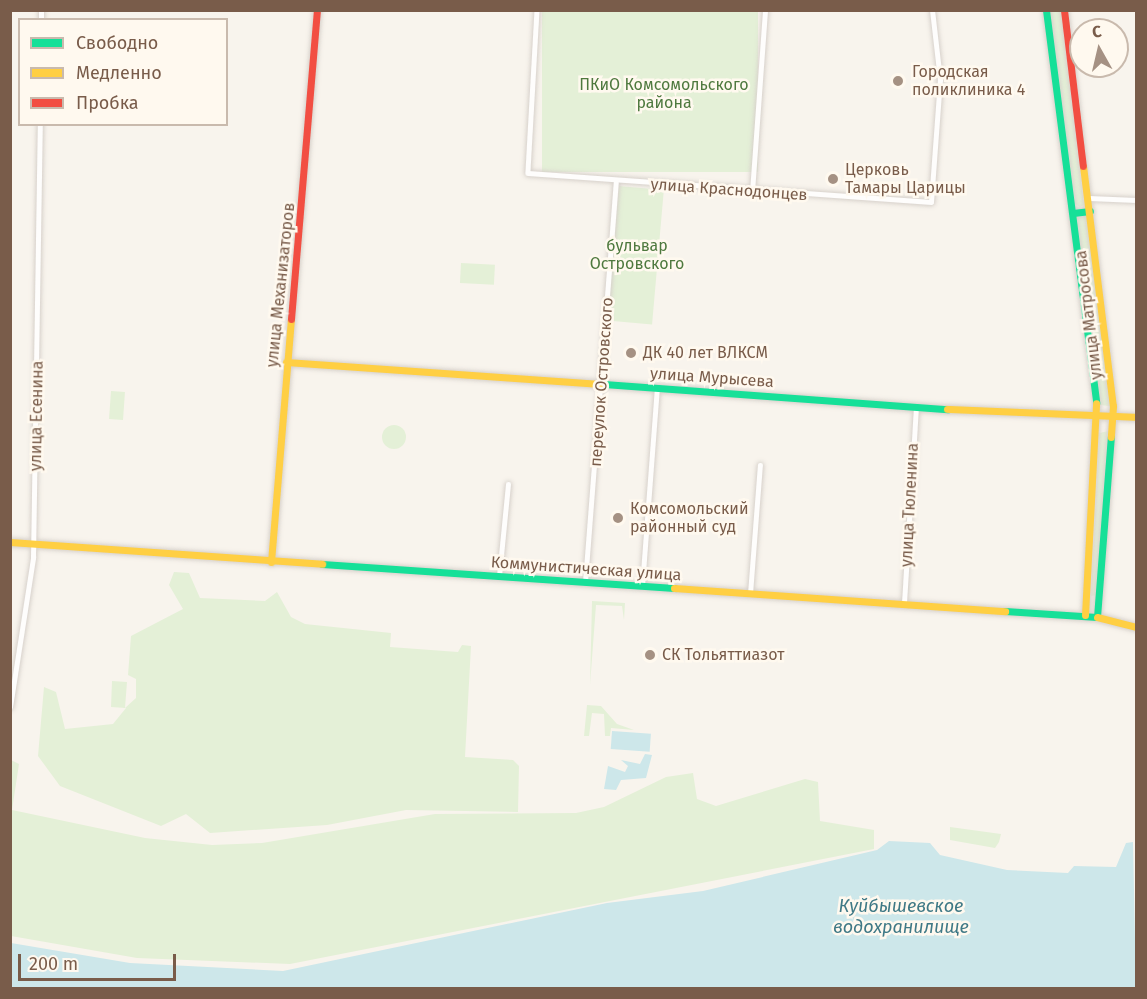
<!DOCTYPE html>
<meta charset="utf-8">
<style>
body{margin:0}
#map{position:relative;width:1147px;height:999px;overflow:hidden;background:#f8f4ed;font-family:"Fira Sans",sans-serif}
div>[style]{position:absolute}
.green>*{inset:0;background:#e4f0d7;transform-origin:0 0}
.round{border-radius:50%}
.water>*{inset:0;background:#cde7ea;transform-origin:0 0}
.roads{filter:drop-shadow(0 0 2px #d7d1cb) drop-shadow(0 0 2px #d7d1cb)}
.street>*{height:4.5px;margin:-2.25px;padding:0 2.25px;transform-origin:2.25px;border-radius:2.25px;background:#fefdfc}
.fast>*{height:7px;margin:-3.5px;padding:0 3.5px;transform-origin:3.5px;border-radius:3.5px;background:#16e098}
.slow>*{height:7px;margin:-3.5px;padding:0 3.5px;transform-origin:3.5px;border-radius:3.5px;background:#ffcf43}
.jam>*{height:7px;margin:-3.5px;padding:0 3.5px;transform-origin:3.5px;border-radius:3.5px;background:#f24e42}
.dots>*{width:16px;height:16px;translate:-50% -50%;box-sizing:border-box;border:3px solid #fff9ef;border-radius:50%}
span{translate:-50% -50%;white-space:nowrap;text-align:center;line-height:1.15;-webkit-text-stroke:5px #fff9ef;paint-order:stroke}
.poi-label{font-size:16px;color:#795c4a}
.left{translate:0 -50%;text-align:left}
.park-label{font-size:16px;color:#4e793e}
.street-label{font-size:16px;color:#795c4a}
.water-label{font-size:18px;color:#3f7986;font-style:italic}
.frame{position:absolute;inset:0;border:12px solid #795c4a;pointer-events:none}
.legend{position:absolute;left:18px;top:18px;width:210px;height:108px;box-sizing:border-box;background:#fff9ef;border:2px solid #c9baad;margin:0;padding:8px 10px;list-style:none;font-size:18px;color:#795c4a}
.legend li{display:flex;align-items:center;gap:12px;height:30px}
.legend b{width:30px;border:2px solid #c9baad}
.north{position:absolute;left:1069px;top:18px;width:60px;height:60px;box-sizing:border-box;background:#fff9ef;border:2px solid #c9baad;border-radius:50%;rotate:352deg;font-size:16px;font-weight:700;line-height:24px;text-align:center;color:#795c4a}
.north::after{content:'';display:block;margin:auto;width:21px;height:27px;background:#a59183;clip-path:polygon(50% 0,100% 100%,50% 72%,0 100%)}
.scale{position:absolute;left:18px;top:954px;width:158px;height:27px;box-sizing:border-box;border:3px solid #795c4a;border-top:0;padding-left:8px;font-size:18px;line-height:21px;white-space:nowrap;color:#795c4a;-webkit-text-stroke:4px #fff9ef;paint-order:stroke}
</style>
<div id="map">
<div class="green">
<div style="left:542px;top:11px;width:216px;height:161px"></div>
<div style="clip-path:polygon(1050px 11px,1061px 11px,1084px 205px,1080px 207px,1075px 204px)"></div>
<div style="left:619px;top:186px;width:45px;height:135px;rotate:5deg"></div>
<div style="clip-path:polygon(1086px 215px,1110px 406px,1099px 405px,1077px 218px)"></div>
<div style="left:461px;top:263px;width:34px;height:20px;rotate:3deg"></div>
<div style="left:111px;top:391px;width:14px;height:28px;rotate:4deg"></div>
<div class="round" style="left:382px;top:425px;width:24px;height:24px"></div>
<div style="clip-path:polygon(1109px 431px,1097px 595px,1091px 596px,1099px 433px)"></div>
<div style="clip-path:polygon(174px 572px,189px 573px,200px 598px,265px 601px,277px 592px,291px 617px,305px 624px,391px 633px,390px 647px,458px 652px,462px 645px,471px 646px,465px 757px,513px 760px,519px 766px,518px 812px,406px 810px,327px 825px,210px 833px,186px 814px,161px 826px,60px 786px,38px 756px,44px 687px,56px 692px,65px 729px,113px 724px,126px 708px,111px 707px,112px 681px,127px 682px,125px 708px,136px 698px,136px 679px,128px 675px,131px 636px,183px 609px,169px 585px)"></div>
<div style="clip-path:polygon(592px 601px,625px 603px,624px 620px,622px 606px,596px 605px,590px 685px)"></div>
<div style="clip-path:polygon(587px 705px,601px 706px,617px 724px,634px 730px,611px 728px,610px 736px,605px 736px,604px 714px,592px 713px,589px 736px,584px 736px)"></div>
<div style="clip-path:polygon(11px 760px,19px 764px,12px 810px,145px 838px,212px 845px,262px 843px,435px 814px,576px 813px,604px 807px,666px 777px,693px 773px,697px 799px,716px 806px,805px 779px,818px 782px,820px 821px,874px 830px,874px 849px,290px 964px,137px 958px,11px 936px)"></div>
<div style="clip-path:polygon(950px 827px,1001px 834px,999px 842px,995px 848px,950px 840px)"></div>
</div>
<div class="water">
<div style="left:612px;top:731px;width:39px;height:18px;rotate:4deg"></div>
<div style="clip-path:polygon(645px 754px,652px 755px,646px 778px,621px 780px,616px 790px,604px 789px,608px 766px,625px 772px,628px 766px,621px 760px,640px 764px)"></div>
<div style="clip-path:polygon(889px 841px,930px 843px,940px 855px,1007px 870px,1068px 873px,1074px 866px,1116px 867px,1126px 843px,1133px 842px,1136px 988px,11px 988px,11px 943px,130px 963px,283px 971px,607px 903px,703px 891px,877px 850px)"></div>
</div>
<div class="roads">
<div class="street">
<div style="left:537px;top:10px;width:163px;rotate:93.2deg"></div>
<div style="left:528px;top:173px;width:404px;rotate:4.1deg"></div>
<div style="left:931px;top:202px;width:122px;rotate:-85.8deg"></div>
<div style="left:940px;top:80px;width:70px;rotate:-96.5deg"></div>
<div style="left:41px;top:20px;width:10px;rotate:-90deg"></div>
<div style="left:752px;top:192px;width:182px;rotate:-85.9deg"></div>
<div style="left:1089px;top:198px;width:47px;rotate:2.4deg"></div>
<div style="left:499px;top:576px;width:92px;rotate:-84.4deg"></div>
<div style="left:585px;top:582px;width:402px;rotate:-85.6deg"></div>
<div style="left:642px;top:586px;width:199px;rotate:-85.7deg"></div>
<div style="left:750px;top:594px;width:129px;rotate:-85.6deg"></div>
<div style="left:904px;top:603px;width:196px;rotate:-86.5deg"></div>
<div style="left:10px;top:707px;width:151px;rotate:-81.2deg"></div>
<div style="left:33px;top:558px;width:434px;rotate:-89.1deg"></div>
</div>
<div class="fast">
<div style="left:1046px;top:10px;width:396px;rotate:82.7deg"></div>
<div style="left:1073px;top:213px;width:17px;rotate:-7deg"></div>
<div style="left:604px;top:384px;width:344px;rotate:4.2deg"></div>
<div style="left:322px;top:564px;width:353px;rotate:3.9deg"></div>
<div style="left:1005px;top:611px;width:92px;rotate:3.7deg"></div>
<div style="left:1097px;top:617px;width:181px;rotate:-85.6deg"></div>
</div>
<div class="slow">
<div style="left:1083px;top:166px;width:242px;rotate:82.9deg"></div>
<div style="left:1113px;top:406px;width:31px;rotate:94deg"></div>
<div style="left:286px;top:362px;width:319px;rotate:4deg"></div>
<div style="left:947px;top:409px;width:189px;rotate:2.4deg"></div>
<div style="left:10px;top:542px;width:313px;rotate:4deg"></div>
<div style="left:271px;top:562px;width:244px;rotate:-85.3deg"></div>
<div style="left:674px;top:588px;width:332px;rotate:4deg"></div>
<div style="left:1085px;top:615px;width:212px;rotate:-87deg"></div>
<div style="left:1097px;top:617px;width:40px;rotate:14.4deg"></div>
</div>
<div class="jam">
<div style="left:1064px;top:10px;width:157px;rotate:83.1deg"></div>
<div style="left:291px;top:319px;width:310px;rotate:-85.2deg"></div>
</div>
</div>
<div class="dots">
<div style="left:898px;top:81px;background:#a59183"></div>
<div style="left:833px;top:179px;background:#a59183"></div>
<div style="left:631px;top:353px;background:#a59183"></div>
<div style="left:618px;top:518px;background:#a59183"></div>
<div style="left:650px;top:655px;background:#a59183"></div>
</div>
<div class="poi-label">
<span class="left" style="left:912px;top:81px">Городская<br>поликлиника 4</span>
<span class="left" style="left:845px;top:179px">Церковь<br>Тамары Царицы</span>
<span class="left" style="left:643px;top:353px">ДК 40 лет ВЛКСМ</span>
<span class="left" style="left:630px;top:518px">Комсомольский<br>районный суд</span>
<span class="left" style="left:662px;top:655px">СК Тольяттиазот</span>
</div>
<div class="park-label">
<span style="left:664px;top:94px">ПКиО Комсомольского<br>района</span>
<span style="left:637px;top:255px">бульвар<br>Островского</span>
</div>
<div class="street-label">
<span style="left:729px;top:190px;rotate:4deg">улица Краснодонцев</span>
<span style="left:281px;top:285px;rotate:-84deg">улица Механизаторов</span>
<span style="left:1089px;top:315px;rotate:-97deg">улица Матросова</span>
<span style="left:712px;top:378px;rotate:4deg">улица Мурысева</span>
<span style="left:602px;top:382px;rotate:-86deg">переулок Островского</span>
<span style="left:37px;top:416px;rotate:-89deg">улица Есенина</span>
<span style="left:910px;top:505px;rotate:-87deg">улица Тюленина</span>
<span style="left:586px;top:569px;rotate:4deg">Коммунистическая улица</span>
</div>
<div class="water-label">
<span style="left:901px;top:917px">Куйбышевское<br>водохранилище</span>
</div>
<div class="frame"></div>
<ul class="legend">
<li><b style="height:8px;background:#16e098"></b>Свободно</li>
<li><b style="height:8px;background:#ffcf43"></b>Медленно</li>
<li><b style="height:8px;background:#f24e42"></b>Пробка</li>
</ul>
<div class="north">С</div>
<div class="scale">200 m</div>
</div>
